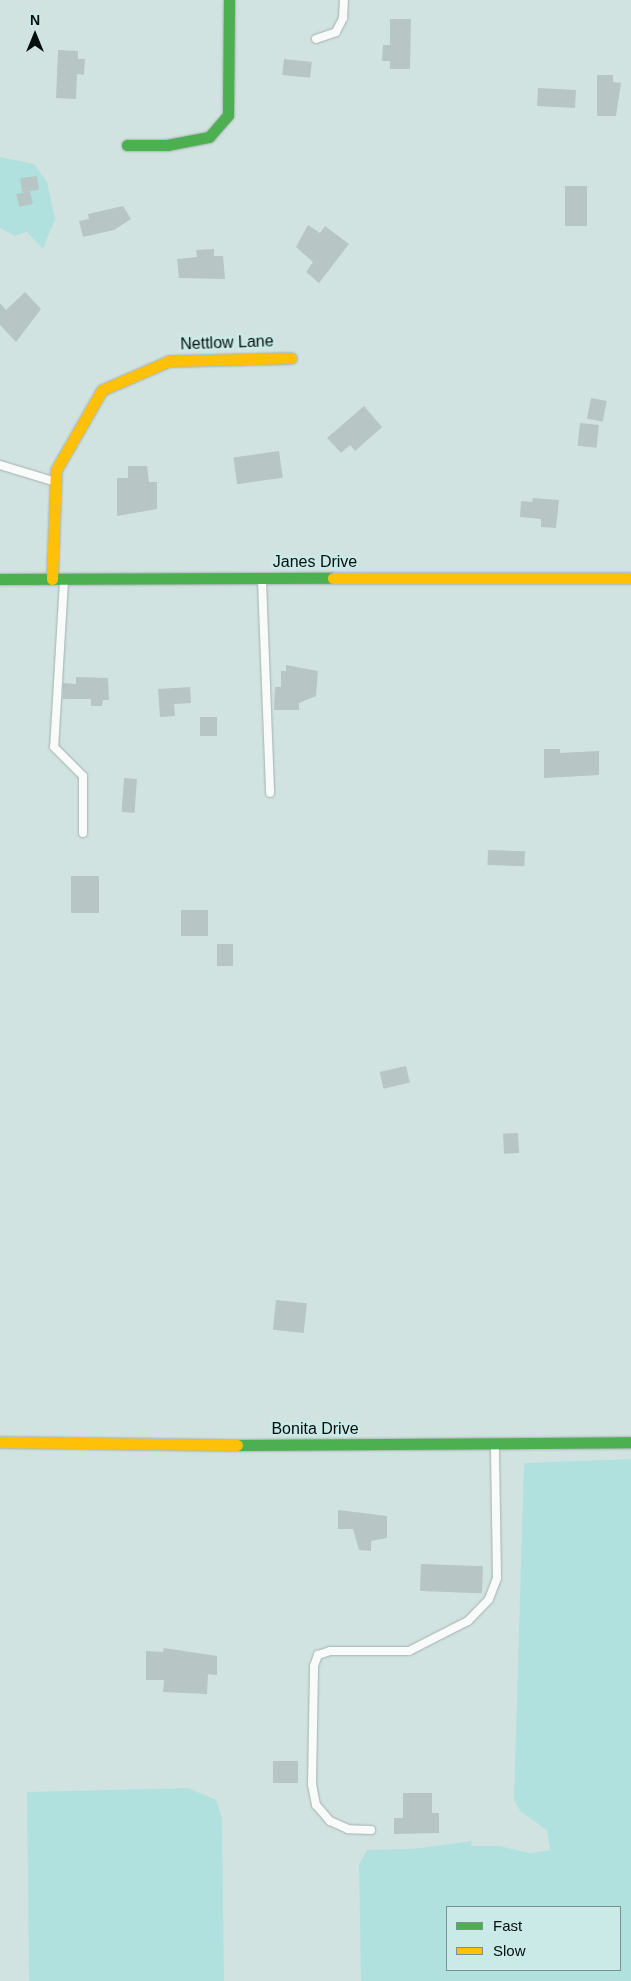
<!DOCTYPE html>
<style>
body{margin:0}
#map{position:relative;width:631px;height:1981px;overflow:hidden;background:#d1e3e1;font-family:Helvetica,sans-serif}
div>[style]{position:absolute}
.green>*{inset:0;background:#b1e1de}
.building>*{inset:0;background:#b7c5c4;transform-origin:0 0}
.roads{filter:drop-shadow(0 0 1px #a3b1b0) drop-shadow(0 0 1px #a3b1b0)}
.lane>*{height:8px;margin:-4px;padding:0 4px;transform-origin:4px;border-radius:4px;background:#f8fbfa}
.fast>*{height:11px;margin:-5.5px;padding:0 5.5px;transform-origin:5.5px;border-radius:5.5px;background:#4caf50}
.slow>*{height:11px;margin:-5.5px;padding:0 5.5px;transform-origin:5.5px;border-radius:5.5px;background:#ffc107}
span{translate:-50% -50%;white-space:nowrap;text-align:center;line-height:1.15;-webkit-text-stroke:4.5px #caeae7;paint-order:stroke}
.street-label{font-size:16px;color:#040e0d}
.legend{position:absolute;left:446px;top:1906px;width:175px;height:65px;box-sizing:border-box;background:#caeae7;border:1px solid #7b9290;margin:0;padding:6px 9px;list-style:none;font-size:15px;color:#040e0d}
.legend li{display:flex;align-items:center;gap:10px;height:25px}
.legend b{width:25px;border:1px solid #7b9290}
.north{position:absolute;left:10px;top:10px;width:50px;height:50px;-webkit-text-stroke:4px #caeae7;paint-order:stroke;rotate:0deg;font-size:14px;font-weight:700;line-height:20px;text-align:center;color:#040e0d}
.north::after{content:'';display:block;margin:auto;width:18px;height:22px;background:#040e0d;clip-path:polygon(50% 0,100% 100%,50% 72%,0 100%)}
</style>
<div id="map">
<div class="green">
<div style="clip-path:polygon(0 157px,34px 164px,47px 182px,55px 219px,43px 249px,27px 232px,15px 236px,0 228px)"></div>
<div style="clip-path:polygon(evenodd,631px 1459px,631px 1981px,361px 1981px,359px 1865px,367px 1850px,413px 1849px,472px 1841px,471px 1846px,499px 1846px,530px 1853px,550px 1850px,547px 1830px,521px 1812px,514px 1800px,524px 1463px,631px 1459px,620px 1907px,620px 1970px,447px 1970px,447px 1907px,620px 1907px)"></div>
<div style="clip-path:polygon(188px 1788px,216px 1800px,222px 1818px,224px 1981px,29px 1981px,27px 1792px)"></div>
</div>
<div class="building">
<div style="clip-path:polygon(390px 19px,411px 19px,410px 69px,390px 69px,390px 61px,382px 61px,383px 45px,390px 45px)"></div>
<div style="clip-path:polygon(58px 50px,78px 51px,78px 59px,85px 59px,84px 75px,77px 74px,76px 99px,56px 98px)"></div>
<div style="left:284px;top:59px;width:28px;height:16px;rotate:6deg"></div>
<div style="clip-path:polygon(597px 75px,613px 75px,613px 82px,621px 83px,616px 116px,597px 116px)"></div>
<div style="left:538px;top:88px;width:38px;height:18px;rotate:3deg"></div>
<div style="left:37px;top:176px;width:14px;height:17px;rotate:82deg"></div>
<div style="left:565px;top:186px;width:22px;height:40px"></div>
<div style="left:30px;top:191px;width:13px;height:14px;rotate:77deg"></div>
<div style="clip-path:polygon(123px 206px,131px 219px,114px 230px,83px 237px,79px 221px,89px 219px,88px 214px)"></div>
<div style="clip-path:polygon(308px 225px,320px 233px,325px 226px,349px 244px,319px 283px,306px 272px,313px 262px,296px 247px)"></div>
<div style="clip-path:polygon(214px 249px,214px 256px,223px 256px,225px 279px,179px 278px,177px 259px,197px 257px,196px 250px)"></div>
<div style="clip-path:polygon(25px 292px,41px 309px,16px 342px,0 325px,0 303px,6px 310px)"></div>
<div style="left:591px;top:398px;width:16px;height:21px;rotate:11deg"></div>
<div style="clip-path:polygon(364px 406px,382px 427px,355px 451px,350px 445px,341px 453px,327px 438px)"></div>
<div style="left:580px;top:423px;width:19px;height:23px;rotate:6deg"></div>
<div style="left:279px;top:451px;width:27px;height:46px;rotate:82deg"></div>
<div style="clip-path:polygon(128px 466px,147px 466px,149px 482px,157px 482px,157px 509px,117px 516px,117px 478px,128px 478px)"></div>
<div style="clip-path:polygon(533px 498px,559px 500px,556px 528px,541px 527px,541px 519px,520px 517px,521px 501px,532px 502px)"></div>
<div style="clip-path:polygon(286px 665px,318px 671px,316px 696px,299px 703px,299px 710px,274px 710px,275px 687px,281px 687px,281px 671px,286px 671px)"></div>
<div style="clip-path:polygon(76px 677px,108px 678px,109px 700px,103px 700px,102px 706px,91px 706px,91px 699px,63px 699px,63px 683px,76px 684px)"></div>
<div style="clip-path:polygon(190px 687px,191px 703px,174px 704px,175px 716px,160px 717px,158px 689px)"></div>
<div style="left:200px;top:717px;width:17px;height:19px"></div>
<div style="clip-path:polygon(544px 749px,560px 749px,560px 753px,599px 751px,599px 775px,544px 778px)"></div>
<div style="left:124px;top:778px;width:13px;height:34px;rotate:4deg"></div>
<div style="left:488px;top:850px;width:37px;height:15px;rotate:2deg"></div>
<div style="left:71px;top:876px;width:28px;height:37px"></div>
<div style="left:181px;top:910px;width:27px;height:26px"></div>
<div style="left:217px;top:944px;width:16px;height:22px"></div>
<div style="left:406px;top:1066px;width:17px;height:27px;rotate:77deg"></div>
<div style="left:518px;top:1133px;width:20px;height:15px;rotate:87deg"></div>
<div style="left:276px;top:1300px;width:31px;height:30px;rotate:6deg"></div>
<div style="clip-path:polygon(338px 1510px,387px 1516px,387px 1538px,371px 1541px,371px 1551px,359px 1550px,353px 1529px,338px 1529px)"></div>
<div style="left:421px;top:1564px;width:62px;height:27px;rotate:2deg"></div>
<div style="clip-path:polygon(164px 1648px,217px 1656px,217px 1675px,208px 1674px,207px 1694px,163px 1692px,164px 1680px,146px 1680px,146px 1651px,163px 1652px)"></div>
<div style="left:273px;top:1761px;width:25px;height:22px"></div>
<div style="clip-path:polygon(403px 1793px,432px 1793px,432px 1813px,439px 1813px,439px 1833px,394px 1834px,394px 1818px,403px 1818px)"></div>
</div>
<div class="roads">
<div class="lane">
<div style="left:316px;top:39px;width:21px;rotate:-19deg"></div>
<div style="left:336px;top:32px;width:16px;rotate:-63deg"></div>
<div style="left:343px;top:18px;width:18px;rotate:-87deg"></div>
<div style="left:0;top:465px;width:55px;rotate:16.8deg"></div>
<div style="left:64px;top:581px;width:166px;rotate:93.4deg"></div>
<div style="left:54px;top:747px;width:41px;rotate:45deg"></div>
<div style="left:83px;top:776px;width:57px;rotate:90deg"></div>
<div style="left:262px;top:581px;width:212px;rotate:87.8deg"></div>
<div style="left:371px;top:1830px;width:23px;rotate:-178deg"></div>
<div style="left:348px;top:1829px;width:20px;rotate:-156deg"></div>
<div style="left:330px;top:1821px;width:21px;rotate:-131deg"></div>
<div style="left:316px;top:1805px;width:21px;rotate:-101deg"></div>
<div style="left:312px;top:1784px;width:118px;rotate:-89deg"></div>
<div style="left:314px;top:1666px;width:12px;rotate:-70deg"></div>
<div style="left:318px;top:1655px;width:13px;rotate:-18deg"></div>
<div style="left:330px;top:1651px;width:79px"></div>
<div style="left:409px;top:1651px;width:66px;rotate:-27deg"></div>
<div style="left:468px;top:1621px;width:30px;rotate:-46deg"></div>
<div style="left:489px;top:1599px;width:22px;rotate:-69deg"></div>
<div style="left:497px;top:1578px;width:133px;rotate:-90.9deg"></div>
</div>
<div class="fast">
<div style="left:127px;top:145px;width:40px"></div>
<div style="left:167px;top:145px;width:43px;rotate:-10.8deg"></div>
<div style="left:209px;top:137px;width:29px;rotate:-49deg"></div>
<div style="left:228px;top:115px;width:115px;rotate:-89.5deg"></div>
<div style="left:0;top:579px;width:333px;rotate:-0.2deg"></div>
<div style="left:237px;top:1445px;width:394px;rotate:-0.4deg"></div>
</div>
<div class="slow">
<div style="left:333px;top:578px;width:298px"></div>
<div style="left:52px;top:579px;width:109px;rotate:-87.9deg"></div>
<div style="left:56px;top:470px;width:92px;rotate:-60.1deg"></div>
<div style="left:102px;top:390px;width:73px;rotate:-23.4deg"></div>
<div style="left:169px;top:361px;width:122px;rotate:-1.4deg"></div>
<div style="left:0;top:1442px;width:237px;rotate:0.7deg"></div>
</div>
</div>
<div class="street-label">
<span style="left:227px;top:343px;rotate:-2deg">Nettlow Lane</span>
<span style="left:315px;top:562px">Janes Drive</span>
<span style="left:315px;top:1429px">Bonita Drive</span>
</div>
<ul class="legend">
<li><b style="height:6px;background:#4caf50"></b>Fast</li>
<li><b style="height:6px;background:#ffc107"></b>Slow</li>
</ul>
<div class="north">N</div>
</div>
